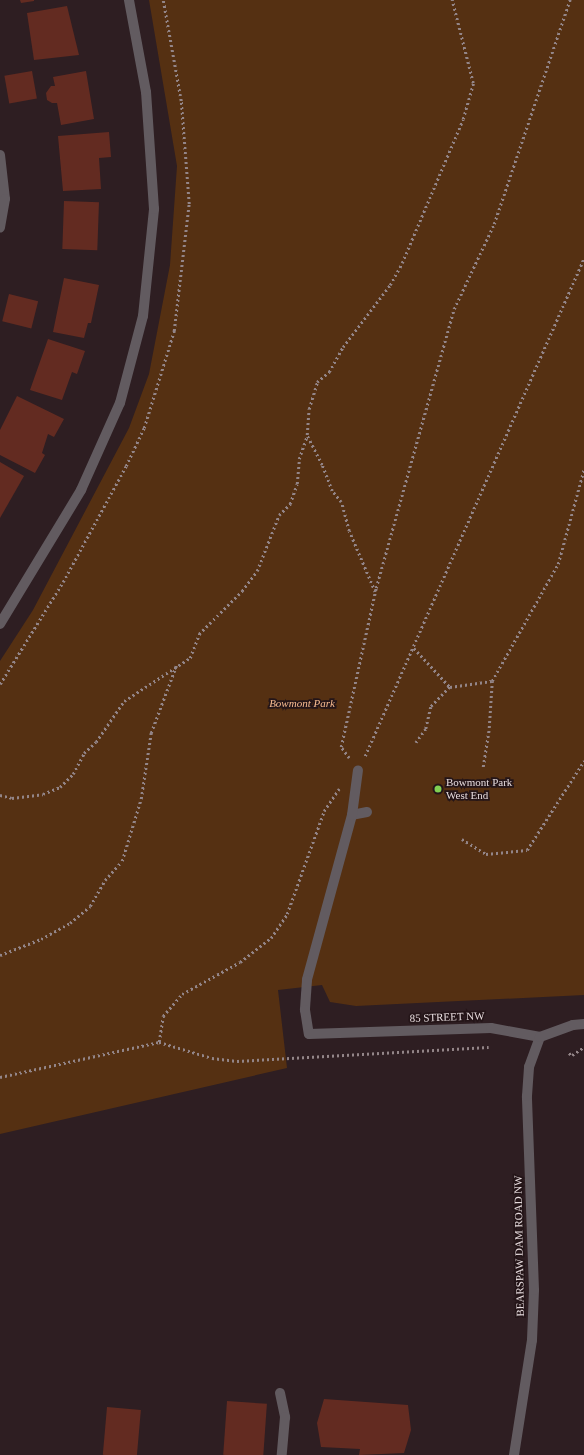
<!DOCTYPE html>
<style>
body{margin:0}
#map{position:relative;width:584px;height:1455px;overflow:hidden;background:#2e1e22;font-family:"Times New Roman",serif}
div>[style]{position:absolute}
.green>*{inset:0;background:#553012}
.building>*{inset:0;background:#632b21;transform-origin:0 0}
.path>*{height:2.5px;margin-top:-1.25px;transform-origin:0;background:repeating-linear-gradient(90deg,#938588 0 2px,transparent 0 5px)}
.service>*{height:10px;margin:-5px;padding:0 5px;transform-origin:5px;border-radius:5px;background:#625b60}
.minor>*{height:10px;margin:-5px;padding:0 5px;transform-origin:5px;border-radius:5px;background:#625b60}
.tertiary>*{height:10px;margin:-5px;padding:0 5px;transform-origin:5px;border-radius:5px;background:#625b60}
.dots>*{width:11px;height:11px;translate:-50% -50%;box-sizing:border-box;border:2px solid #241518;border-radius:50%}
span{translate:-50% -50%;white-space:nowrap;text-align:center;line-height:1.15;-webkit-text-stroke:3.5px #241518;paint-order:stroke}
.park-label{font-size:11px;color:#f9bc90;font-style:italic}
.poi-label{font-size:11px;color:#e6dbdd}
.left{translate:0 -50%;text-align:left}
.street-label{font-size:11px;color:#e6dbdd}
</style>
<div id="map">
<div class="green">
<div style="clip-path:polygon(149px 0,584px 0,584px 995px,356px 1006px,330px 1002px,322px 985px,278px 990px,287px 1068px,0 1134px,0 661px,33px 610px,129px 428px,149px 374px,170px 265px,177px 166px)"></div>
</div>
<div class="building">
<div style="clip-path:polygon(20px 0,34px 0,34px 1px,21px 3px)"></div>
<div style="clip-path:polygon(67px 6px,79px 55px,34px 60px,27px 13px)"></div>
<div style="left:32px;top:71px;width:28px;height:28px;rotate:80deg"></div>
<div style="clip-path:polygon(86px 71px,94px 119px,61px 125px,57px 103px,52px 103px,47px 100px,46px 93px,51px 86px,55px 86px,53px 77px)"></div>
<div style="clip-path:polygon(109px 132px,111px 157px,99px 158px,101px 189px,63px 191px,58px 136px)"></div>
<div style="left:64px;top:201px;width:35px;height:48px;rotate:2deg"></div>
<div style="clip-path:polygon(64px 278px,99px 285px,91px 323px,88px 323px,84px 338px,53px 332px)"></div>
<div style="left:9px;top:294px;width:30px;height:28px;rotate:14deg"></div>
<div style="clip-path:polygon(48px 339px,85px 351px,77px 374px,72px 372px,62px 400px,30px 390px)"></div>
<div style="clip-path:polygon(17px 396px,64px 419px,54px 437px,48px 434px,42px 453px,45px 455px,35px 473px,0 455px,0 430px)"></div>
<div style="clip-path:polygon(0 462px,24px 476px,0 518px)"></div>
<div style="clip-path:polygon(324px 1399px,408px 1405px,411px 1430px,404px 1453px,359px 1455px,360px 1449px,321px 1447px,317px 1423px)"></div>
<div style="left:227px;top:1401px;width:40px;height:54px;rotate:4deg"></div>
<div style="left:107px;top:1407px;width:34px;height:48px;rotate:5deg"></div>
</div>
<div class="path">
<div style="left:375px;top:592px;width:66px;rotate:-113.1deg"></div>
<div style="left:349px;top:531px;width:30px;rotate:-105deg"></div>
<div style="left:341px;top:502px;width:14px;rotate:-129deg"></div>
<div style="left:332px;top:491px;width:28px;rotate:-111deg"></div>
<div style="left:322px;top:465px;width:34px;rotate:-117deg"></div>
<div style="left:307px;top:435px;width:26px;rotate:-86deg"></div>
<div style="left:309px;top:409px;width:28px;rotate:-73deg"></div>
<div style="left:317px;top:382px;width:16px;rotate:-40deg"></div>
<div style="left:329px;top:372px;width:29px;rotate:-61deg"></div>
<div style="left:343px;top:347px;width:78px;rotate:-52.8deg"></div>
<div style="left:390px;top:285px;width:25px;rotate:-61deg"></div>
<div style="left:402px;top:263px;width:156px;rotate:-67deg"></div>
<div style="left:463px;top:119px;width:37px;rotate:-74deg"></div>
<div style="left:473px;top:83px;width:86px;rotate:-104.2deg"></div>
<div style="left:414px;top:648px;width:53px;rotate:47.3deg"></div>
<div style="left:450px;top:687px;width:28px;rotate:134deg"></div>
<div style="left:431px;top:707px;width:23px;rotate:103deg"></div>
<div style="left:426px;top:729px;width:17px;rotate:126deg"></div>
<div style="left:0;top:684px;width:120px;rotate:-58.3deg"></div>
<div style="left:63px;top:582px;width:132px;rotate:-61.5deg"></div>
<div style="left:126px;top:466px;width:42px;rotate:-64.7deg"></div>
<div style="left:144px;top:428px;width:102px;rotate:-72.8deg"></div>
<div style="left:174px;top:331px;width:128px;rotate:-83.3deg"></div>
<div style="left:189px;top:204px;width:103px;rotate:-94.4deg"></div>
<div style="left:181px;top:101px;width:103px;rotate:-100.1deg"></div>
<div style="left:450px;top:687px;width:42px;rotate:-8.1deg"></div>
<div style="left:365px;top:756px;width:544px;rotate:-66.26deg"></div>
<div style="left:349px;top:758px;width:14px;rotate:-126deg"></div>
<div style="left:341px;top:747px;width:163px;rotate:-77.6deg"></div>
<div style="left:376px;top:588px;width:290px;rotate:-74.4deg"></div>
<div style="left:454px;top:309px;width:94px;rotate:-64.8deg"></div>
<div style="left:494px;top:224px;width:237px;rotate:-71.3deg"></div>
<div style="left:483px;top:767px;width:39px;rotate:-81deg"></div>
<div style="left:489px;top:728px;width:47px;rotate:-86.3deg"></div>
<div style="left:492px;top:681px;width:134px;rotate:-60.6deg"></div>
<div style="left:558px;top:564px;width:98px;rotate:-74.7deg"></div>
<div style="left:0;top:795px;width:12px;rotate:14deg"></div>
<div style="left:12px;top:798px;width:31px;rotate:-7deg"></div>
<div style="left:43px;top:794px;width:18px;rotate:-22deg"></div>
<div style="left:60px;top:787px;width:18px;rotate:-45deg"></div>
<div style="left:73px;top:774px;width:24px;rotate:-62deg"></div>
<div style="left:84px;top:753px;width:16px;rotate:-43deg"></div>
<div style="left:96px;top:742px;width:50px;rotate:-55.7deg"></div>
<div style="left:124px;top:701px;width:79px;rotate:-33.1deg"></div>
<div style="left:190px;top:658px;width:26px;rotate:-69deg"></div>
<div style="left:199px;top:634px;width:61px;rotate:-45deg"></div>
<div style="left:242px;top:591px;width:25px;rotate:-53deg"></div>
<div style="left:257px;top:571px;width:60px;rotate:-68.6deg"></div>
<div style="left:279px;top:515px;width:16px;rotate:-45deg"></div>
<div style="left:290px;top:504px;width:21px;rotate:-71deg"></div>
<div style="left:297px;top:484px;width:25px;rotate:-85deg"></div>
<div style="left:299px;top:459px;width:24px;rotate:-71deg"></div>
<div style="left:462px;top:839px;width:28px;rotate:32deg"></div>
<div style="left:486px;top:854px;width:41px;rotate:-5.6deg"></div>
<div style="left:527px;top:850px;width:106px;rotate:-57.4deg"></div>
<div style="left:0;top:955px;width:44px;rotate:-21.3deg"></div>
<div style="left:41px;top:939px;width:33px;rotate:-29deg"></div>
<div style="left:70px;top:923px;width:26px;rotate:-40deg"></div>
<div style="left:90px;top:906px;width:30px;rotate:-60deg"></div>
<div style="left:105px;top:880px;width:25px;rotate:-48deg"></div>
<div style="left:122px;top:861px;width:65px;rotate:-73deg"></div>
<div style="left:141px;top:799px;width:67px;rotate:-81.4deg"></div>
<div style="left:151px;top:733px;width:72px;rotate:-69.5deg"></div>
<div style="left:159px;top:1042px;width:26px;rotate:-81deg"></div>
<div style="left:163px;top:1016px;width:29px;rotate:-49deg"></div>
<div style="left:182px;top:994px;width:66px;rotate:-28.9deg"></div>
<div style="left:240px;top:962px;width:39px;rotate:-38deg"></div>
<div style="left:271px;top:938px;width:29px;rotate:-56deg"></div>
<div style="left:287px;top:914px;width:109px;rotate:-70.2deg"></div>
<div style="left:324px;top:811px;width:27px;rotate:-56deg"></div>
<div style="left:569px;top:1053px;width:4px;rotate:34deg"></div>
<div style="left:572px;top:1055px;width:14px;rotate:-34deg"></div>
<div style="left:0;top:1077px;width:163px;rotate:-12.4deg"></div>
<div style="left:159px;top:1042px;width:55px;rotate:16.8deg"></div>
<div style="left:212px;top:1058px;width:25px;rotate:7deg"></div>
<div style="left:237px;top:1061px;width:252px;rotate:-3.2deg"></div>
</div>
<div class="service">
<div style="left:0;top:155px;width:44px;rotate:83.5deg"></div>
<div style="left:5px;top:199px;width:29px;rotate:100deg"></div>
<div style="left:367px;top:812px;width:15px;rotate:169deg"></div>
<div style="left:352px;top:815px;width:171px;rotate:105.3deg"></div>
<div style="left:307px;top:980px;width:30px;rotate:94deg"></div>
<div style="left:305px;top:1010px;width:24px;rotate:81deg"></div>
<div style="left:309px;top:1034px;width:182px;rotate:-1.9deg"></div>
<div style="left:491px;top:1028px;width:50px;rotate:10.4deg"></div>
<div style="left:352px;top:815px;width:45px;rotate:-82.4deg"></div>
<div style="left:280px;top:1393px;width:25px;rotate:78deg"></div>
<div style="left:285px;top:1417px;width:38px;rotate:95deg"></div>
</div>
<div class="minor">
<div style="left:0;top:624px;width:157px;rotate:-58.8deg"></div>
<div style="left:81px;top:490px;width:95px;rotate:-65.9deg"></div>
<div style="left:120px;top:403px;width:90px;rotate:-75.2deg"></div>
<div style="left:143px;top:316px;width:108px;rotate:-84.1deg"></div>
<div style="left:154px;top:209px;width:117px;rotate:-93.9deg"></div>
<div style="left:146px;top:92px;width:94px;rotate:-100.5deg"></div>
</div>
<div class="tertiary">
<div style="left:514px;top:1455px;width:116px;rotate:-81.1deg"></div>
<div style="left:532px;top:1340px;width:50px;rotate:-87.7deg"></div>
<div style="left:534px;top:1290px;width:194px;rotate:-92.1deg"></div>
<div style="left:527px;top:1096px;width:29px;rotate:-86deg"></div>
<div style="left:529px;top:1067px;width:32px;rotate:-70deg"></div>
<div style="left:540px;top:1037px;width:35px;rotate:-20deg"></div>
<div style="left:573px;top:1025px;width:11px;rotate:-5deg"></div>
</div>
<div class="dots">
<div style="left:438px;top:789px;background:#80d052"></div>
</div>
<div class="park-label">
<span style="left:302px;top:703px">Bowmont Park</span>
</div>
<div class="poi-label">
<span class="left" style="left:446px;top:789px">Bowmont Park<br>West End</span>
</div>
<div class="street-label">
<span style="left:447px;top:1017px;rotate:-2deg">85 STREET NW</span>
<span style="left:519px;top:1246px;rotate:-91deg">BEARSPAW DAM ROAD NW</span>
</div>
</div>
